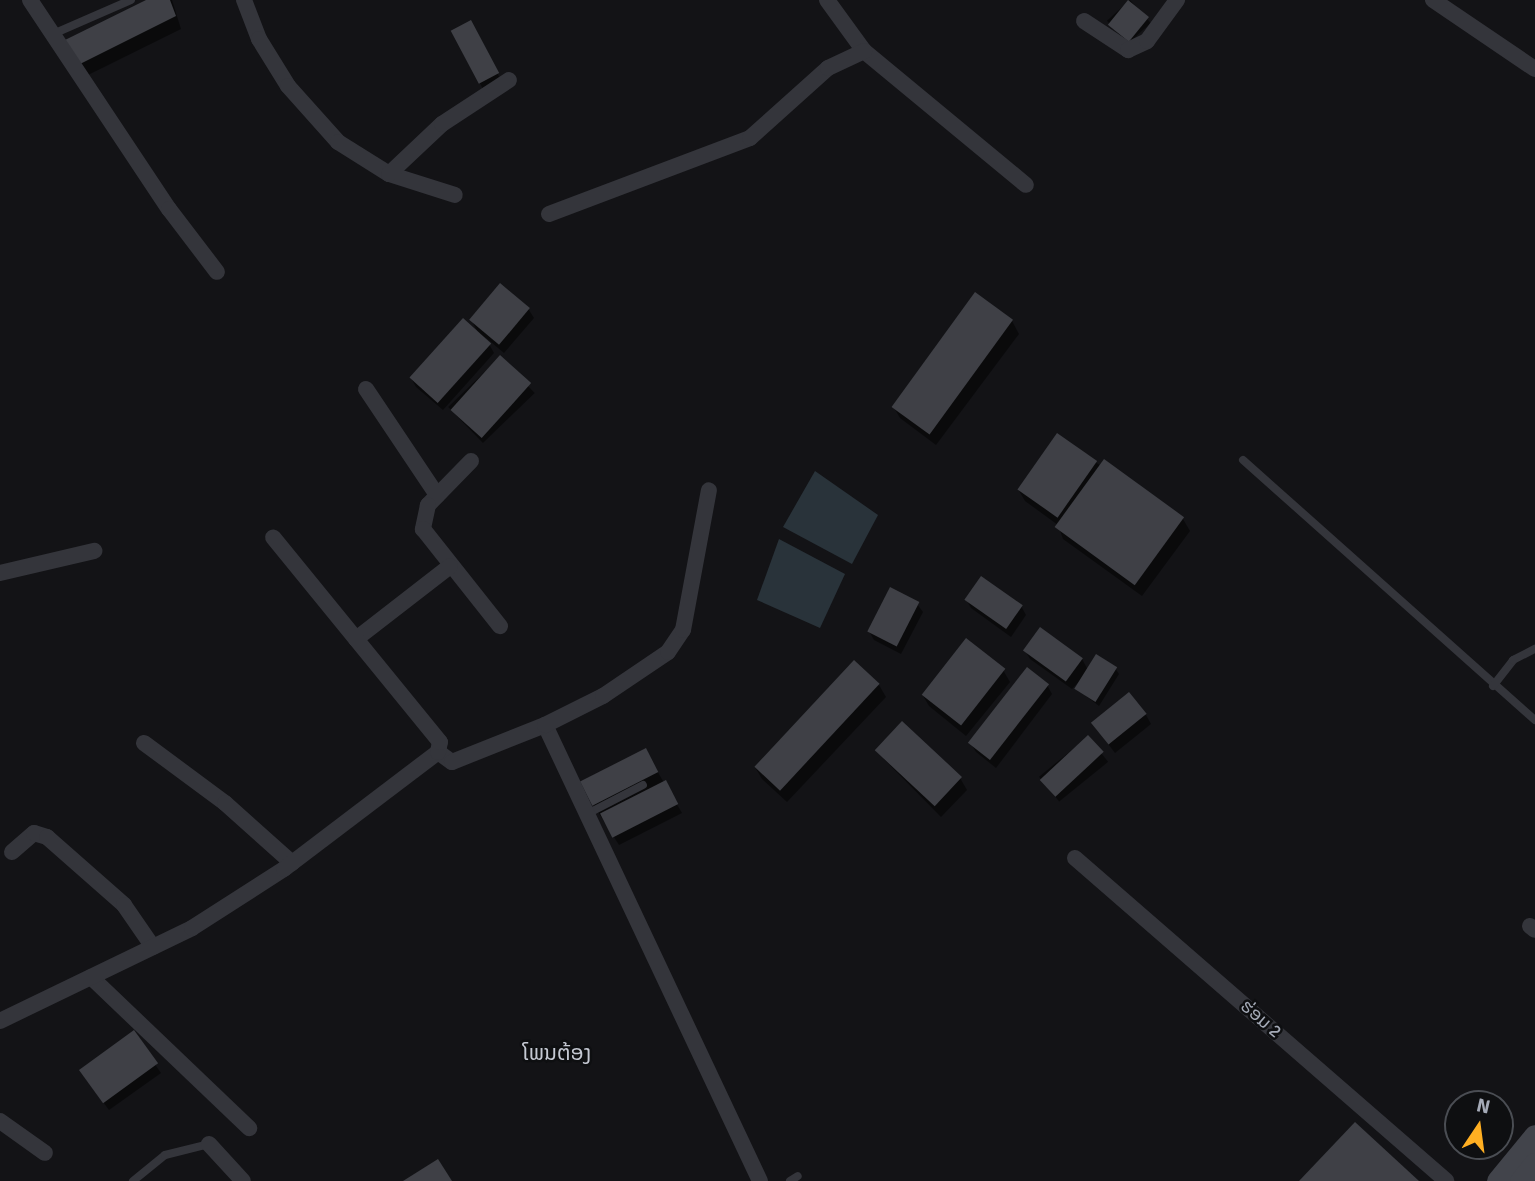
<!DOCTYPE html>
<meta charset="utf-8">
<style>
body{margin:0}
#map{position:relative;width:1535px;height:1181px;overflow:hidden;background:#131316;font-family:Signika,"Noto Sans Lao",sans-serif}
div>[style]{position:absolute}
.water>*{inset:0;background:#29333a}
.shadow>*{inset:0;background:#0007;transform-origin:0 0}
.building>*{inset:0;background:#3f4046;transform-origin:0 0}
.lane>*{height:8px;margin:-4px;padding:0 4px;transform-origin:4px;border-radius:4px;background:#34353b}
.street>*{height:16px;margin:-8px;padding:0 8px;transform-origin:8px;border-radius:8px;background:#34353b}
.secondary>*{height:23px;margin:-11.5px;padding:0 11.5px;transform-origin:11.5px;border-radius:11.5px;background:#42444b}
span{translate:-50% -50%;white-space:nowrap;text-align:center;line-height:1.15;-webkit-text-stroke:5px #0e0f11;paint-order:stroke}
.street-label{font-size:18px;color:#a4aab7}
.quarter-label{font-size:21px;color:#c5c9d3}
.north{position:absolute;left:1444px;top:1090px;width:70px;height:70px;box-sizing:border-box;background:#0e0f11;border:2px solid #4a4d53;border-radius:50%;rotate:13deg;font-size:19px;font-weight:700;line-height:28px;text-align:center;color:#a4aab7}
.north::after{content:'';display:block;margin:auto;width:24px;height:32px;background:#ffaf22;clip-path:polygon(50% 0,100% 100%,50% 72%,0 100%)}
</style>
<div id="map">
<div class="water">
<div style="clip-path:polygon(815px 471px,878px 515px,852px 564px,783px 527px)"></div>
<div style="clip-path:polygon(779px 539px,845px 574px,820px 628px,757px 600px)"></div>
</div>
<div class="shadow">
<div style="clip-path:polygon(148px 0,172px 0,181px 29px,86px 76px,79px 64px)"></div>
<div style="left:1130px;top:0;width:31px;height:31px;rotate:48deg"></div>
<div style="left:470px;top:22px;width:69px;height:20px;rotate:62deg"></div>
<div style="clip-path:polygon(529px 310px,534px 318px,504px 353px,485px 337px,494px 353px,443px 410px,416px 387px,411px 378px,479px 334px,471px 320px)"></div>
<div style="clip-path:polygon(1012px 321px,1019px 334px,936px 445px,900px 418px,893px 406px)"></div>
<div style="left:500px;top:357px;width:50px;height:72px;rotate:46deg"></div>
<div style="clip-path:polygon(1095px 462px,1183px 519px,1190px 531px,1142px 596px,1063px 539px,1058px 525px,1025px 501px,1018px 489px)"></div>
<div style="clip-path:polygon(966px 599px,1021px 606px,1026px 615px,1011px 637px,971px 608px)"></div>
<div style="clip-path:polygon(917px 604px,923px 612px,901px 654px,874px 640px,869px 631px)"></div>
<div style="clip-path:polygon(1025px 650px,1082px 659px,1088px 670px,1115px 668px,1119px 674px,1099px 706px,1077px 689px,1086px 674px,1072px 689px,1030px 659px)"></div>
<div style="clip-path:polygon(1003px 670px,1010px 682px,966px 736px,929px 706px,922px 694px)"></div>
<div style="clip-path:polygon(879px 685px,886px 697px,787px 802px,762px 779px,755px 767px)"></div>
<div style="clip-path:polygon(1047px 685px,1052px 694px,996px 768px,976px 752px,971px 744px)"></div>
<div style="clip-path:polygon(1146px 715px,1151px 724px,1115px 753px,1093px 724px)"></div>
<div style="left:1088px;top:737px;width:32px;height:63px;rotate:51deg"></div>
<div style="clip-path:polygon(876px 751px,960px 778px,967px 790px,941px 817px)"></div>
<div style="clip-path:polygon(650px 759px,682px 813px,619px 845px,593px 804px)"></div>
<div style="clip-path:polygon(133px 1033px,161px 1073px,109px 1110px,86px 1079px)"></div>
</div>
<div class="building">
<div style="clip-path:polygon(146px 0,170px 0,176px 16px,78px 65px,65px 40px)"></div>
<div style="left:1128px;top:0;width:27px;height:32px;rotate:39deg"></div>
<div style="left:471px;top:20px;width:60px;height:23px;rotate:62deg"></div>
<div style="left:500px;top:283px;width:39px;height:48px;rotate:40deg"></div>
<div style="left:975px;top:292px;width:47px;height:142px;rotate:36deg"></div>
<div style="left:463px;top:318px;width:38px;height:80px;rotate:42deg"></div>
<div style="left:500px;top:355px;width:42px;height:74px;rotate:42deg"></div>
<div style="left:1057px;top:433px;width:49px;height:69px;rotate:35deg"></div>
<div style="left:1104px;top:459px;width:99px;height:84px;rotate:36deg"></div>
<div style="left:981px;top:576px;width:51px;height:29px;rotate:35deg"></div>
<div style="left:890px;top:587px;width:33px;height:50px;rotate:27deg"></div>
<div style="left:1040px;top:627px;width:53px;height:29px;rotate:36deg"></div>
<div style="left:966px;top:638px;width:50px;height:72px;rotate:38deg"></div>
<div style="left:1096px;top:654px;width:25px;height:41px;rotate:32deg"></div>
<div style="left:854px;top:660px;width:35px;height:146px;rotate:43deg"></div>
<div style="left:1027px;top:667px;width:28px;height:96px;rotate:38deg"></div>
<div style="left:1129px;top:692px;width:28px;height:49px;rotate:51deg"></div>
<div style="left:902px;top:721px;width:82px;height:40px;rotate:43deg"></div>
<div style="left:1088px;top:735px;width:23px;height:66px;rotate:47deg"></div>
<div style="left:646px;top:748px;width:27px;height:74px;rotate:63deg"></div>
<div style="left:666px;top:780px;width:27px;height:74px;rotate:63deg"></div>
<div style="left:134px;top:1030px;width:41px;height:68px;rotate:54deg"></div>
<div style="clip-path:polygon(1355px 1122px,1419px 1181px,1299px 1181px)"></div>
<div style="clip-path:polygon(438px 1159px,452px 1181px,403px 1181px)"></div>
</div>
<div class="lane">
<div style="left:53px;top:34px;width:85px;rotate:-23.6deg"></div>
<div style="left:1243px;top:460px;width:391px;rotate:41.7deg"></div>
<div style="left:1493px;top:686px;width:33px;rotate:-52deg"></div>
<div style="left:1513px;top:660px;width:25px;rotate:-27deg"></div>
<div style="left:587px;top:814px;width:63px;rotate:-27.4deg"></div>
<div style="left:133px;top:1181px;width:41px;rotate:-39.1deg"></div>
<div style="left:165px;top:1155px;width:45px;rotate:-14deg"></div>
<div style="left:790px;top:1181px;width:9px;rotate:-32deg"></div>
</div>
<div class="street">
<div style="left:30px;top:0;width:251px;rotate:56.4deg"></div>
<div style="left:169px;top:209px;width:79px;rotate:52.7deg"></div>
<div style="left:244px;top:0;width:42px;rotate:69deg"></div>
<div style="left:259px;top:39px;width:55px;rotate:58.3deg"></div>
<div style="left:288px;top:86px;width:75px;rotate:48.2deg"></div>
<div style="left:338px;top:142px;width:60px;rotate:32.1deg"></div>
<div style="left:389px;top:174px;width:69px;rotate:17.7deg"></div>
<div style="left:827px;top:0;width:63px;rotate:54deg"></div>
<div style="left:864px;top:51px;width:210px;rotate:39.6deg"></div>
<div style="left:1433px;top:0;width:123px;rotate:34.1deg"></div>
<div style="left:1084px;top:21px;width:53px;rotate:33.4deg"></div>
<div style="left:1128px;top:50px;width:21px;rotate:-25deg"></div>
<div style="left:1147px;top:41px;width:51px;rotate:-53.8deg"></div>
<div style="left:389px;top:174px;width:73px;rotate:-43.3deg"></div>
<div style="left:442px;top:124px;width:80px;rotate:-33.3deg"></div>
<div style="left:549px;top:214px;width:215px;rotate:-20.7deg"></div>
<div style="left:750px;top:138px;width:105px;rotate:-41.9deg"></div>
<div style="left:828px;top:68px;width:40px;rotate:-25deg"></div>
<div style="left:366px;top:389px;width:128px;rotate:56.2deg"></div>
<div style="left:471px;top:461px;width:62px;rotate:134.3deg"></div>
<div style="left:428px;top:505px;width:25px;rotate:102deg"></div>
<div style="left:423px;top:529px;width:124px;rotate:51.6deg"></div>
<div style="left:0;top:573px;width:97px;rotate:-13.2deg"></div>
<div style="left:356px;top:639px;width:119px;rotate:-37.8deg"></div>
<div style="left:545px;top:725px;width:504px;rotate:64.76deg"></div>
<div style="left:144px;top:743px;width:101px;rotate:36.5deg"></div>
<div style="left:225px;top:803px;width:90px;rotate:41.8deg"></div>
<div style="left:438px;top:752px;width:17px;rotate:36deg"></div>
<div style="left:452px;top:762px;width:100px;rotate:-21.7deg"></div>
<div style="left:545px;top:725px;width:65px;rotate:-26.6deg"></div>
<div style="left:603px;top:696px;width:78px;rotate:-34.1deg"></div>
<div style="left:668px;top:652px;width:27px;rotate:-56deg"></div>
<div style="left:683px;top:630px;width:142px;rotate:-79.5deg"></div>
<div style="left:12px;top:852px;width:29px;rotate:-41deg"></div>
<div style="left:34px;top:833px;width:14px;rotate:17deg"></div>
<div style="left:47px;top:837px;width:103px;rotate:41.4deg"></div>
<div style="left:124px;top:905px;width:51px;rotate:55.4deg"></div>
<div style="left:1075px;top:858px;width:492px;rotate:41deg"></div>
<div style="left:1530px;top:926px;width:6px;rotate:39deg"></div>
<div style="left:91px;top:977px;width:219px;rotate:43.7deg"></div>
<div style="left:0;top:1021px;width:213px;rotate:-25.8deg"></div>
<div style="left:192px;top:928px;width:109px;rotate:-32.7deg"></div>
<div style="left:284px;top:869px;width:193px;rotate:-37.2deg"></div>
<div style="left:438px;top:752px;width:10px;rotate:-79deg"></div>
<div style="left:440px;top:742px;width:264px;rotate:-129.2deg"></div>
<div style="left:0;top:1121px;width:55px;rotate:35.4deg"></div>
<div style="left:209px;top:1144px;width:50px;rotate:47.4deg"></div>
</div>
<div class="secondary">
<div style="left:1498px;top:1181px;width:58px;rotate:-50.6deg"></div>
<div style="left:1521px;top:1181px;width:22px;rotate:-51deg"></div>
</div>
<div class="street-label">
<span style="left:1261px;top:1019px;rotate:41deg">ຮ່ອມ 2</span>
</div>
<div class="quarter-label">
<span style="left:557px;top:1053px">ໂພນຕ້ອງ</span>
</div>
<div class="north">N</div>
</div>
